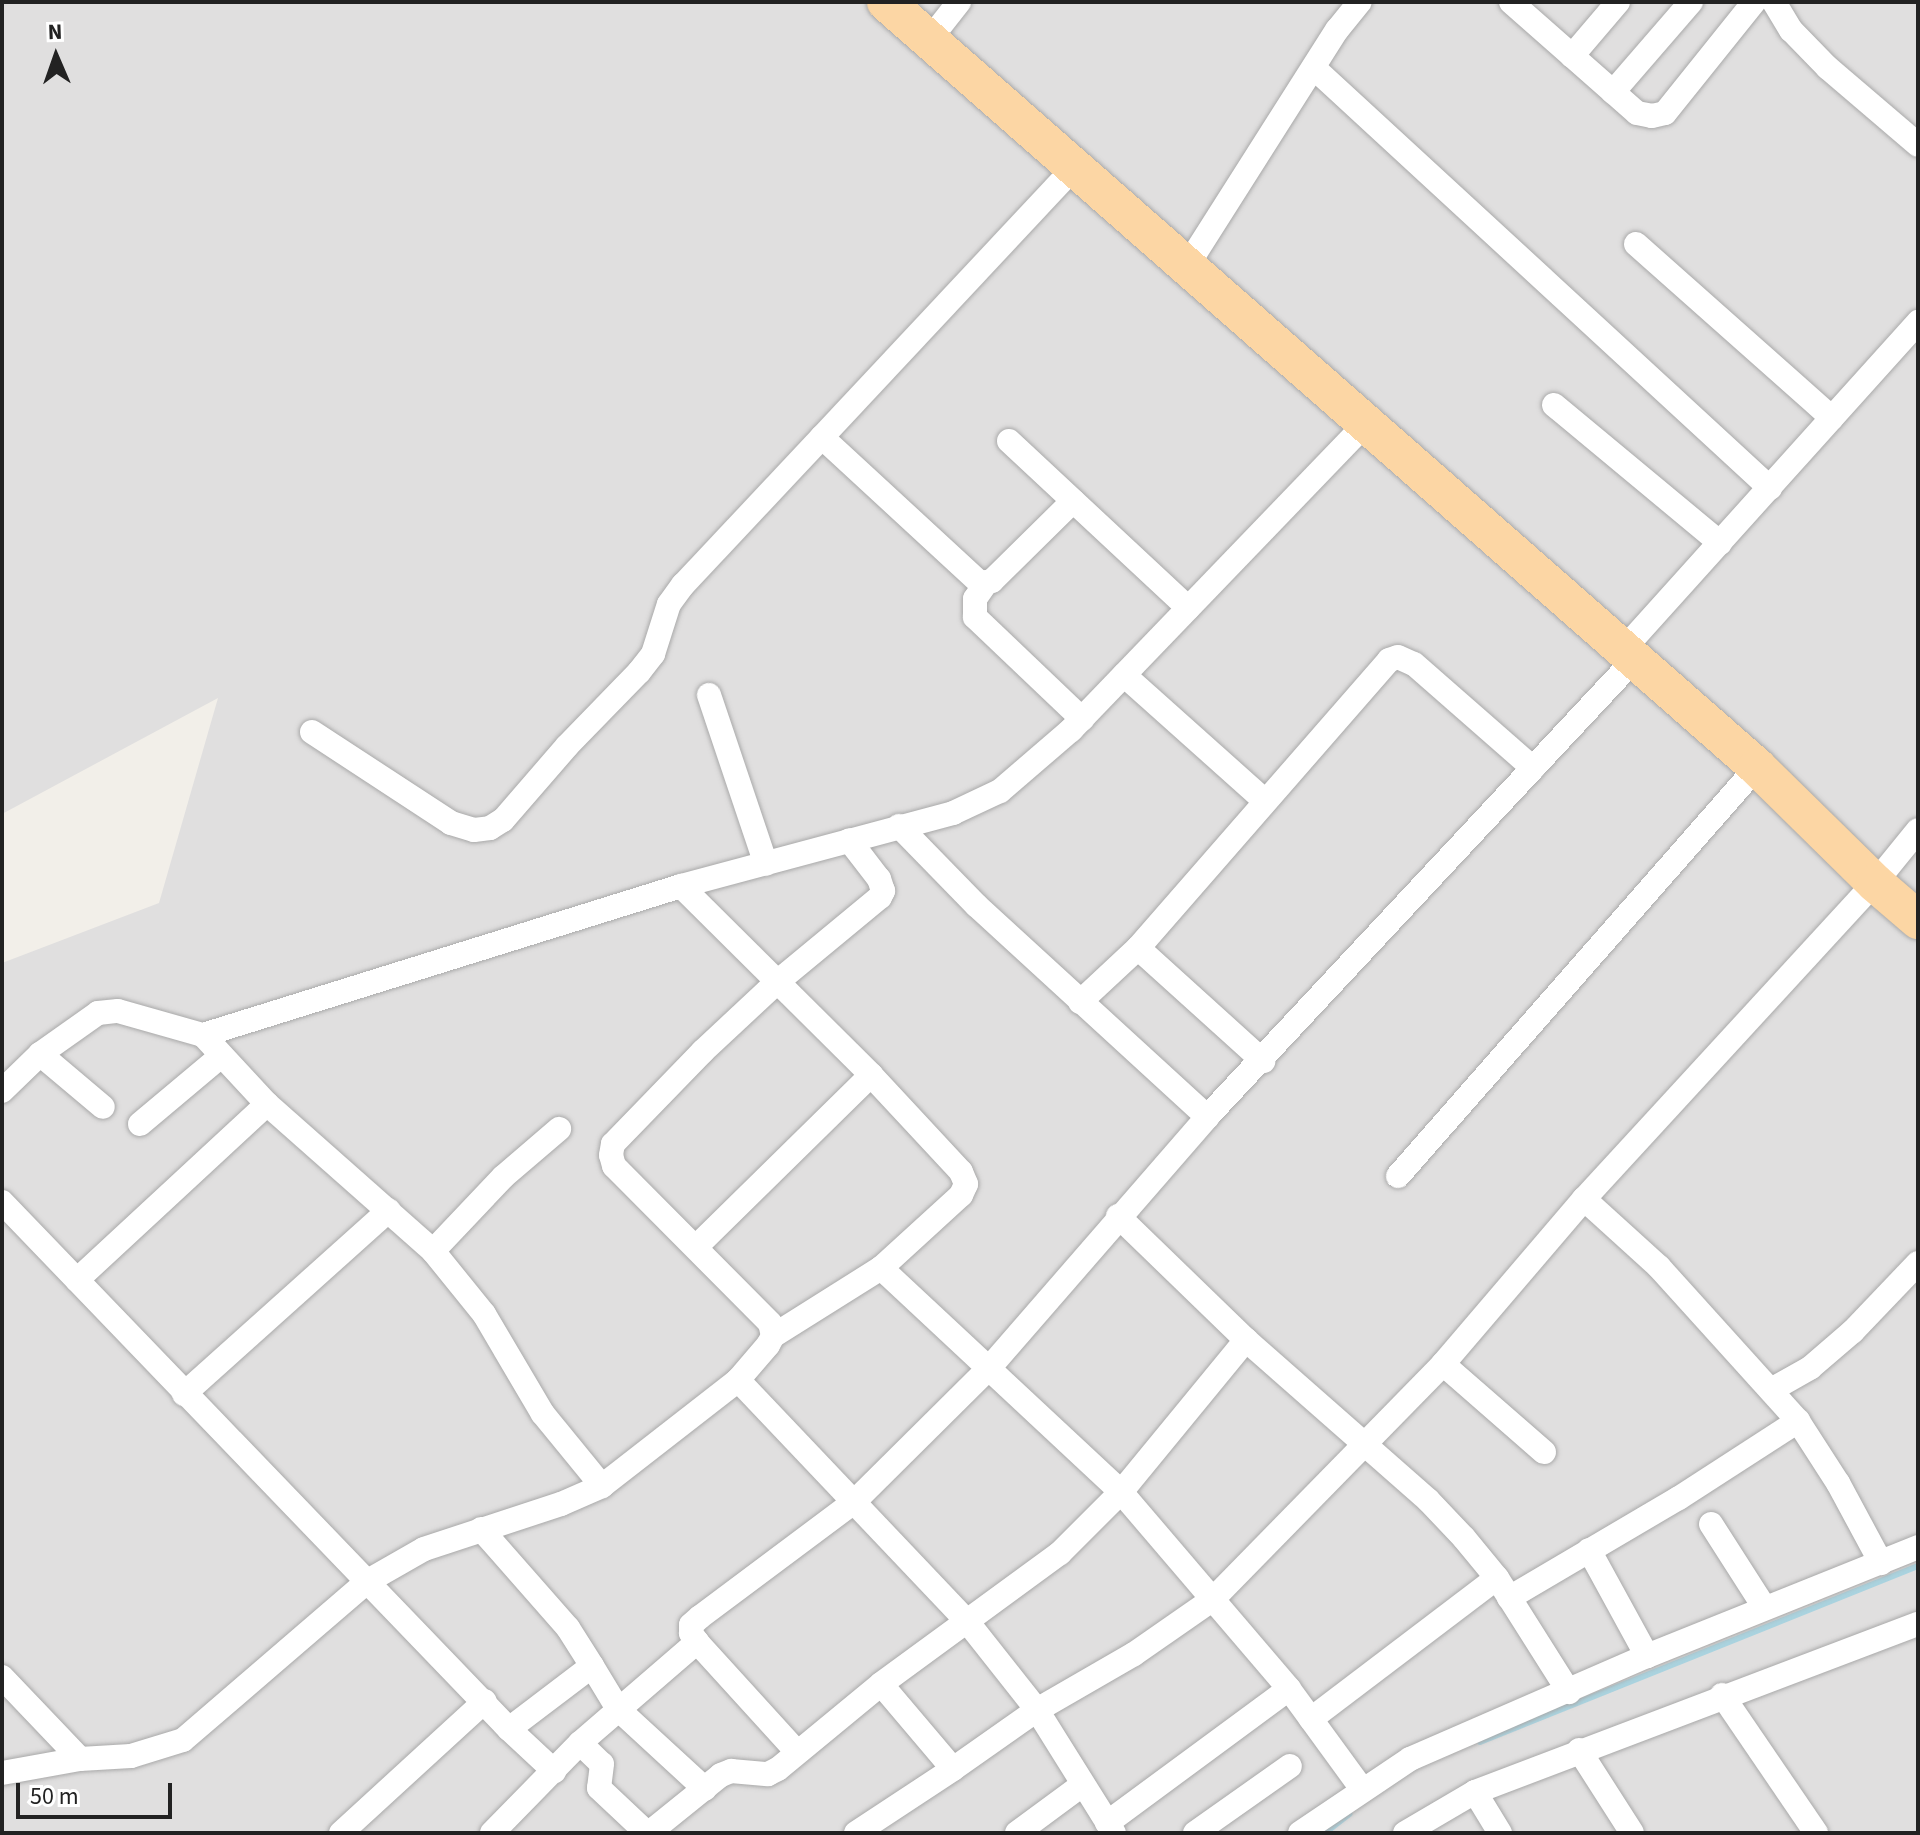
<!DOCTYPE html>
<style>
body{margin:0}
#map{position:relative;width:1920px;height:1835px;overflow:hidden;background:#f2efe9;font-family:"Source Sans 3",sans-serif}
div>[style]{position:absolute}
.residential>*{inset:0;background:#e0dfdf}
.stream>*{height:6px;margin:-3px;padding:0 3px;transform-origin:3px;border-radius:3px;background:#aad3df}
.roads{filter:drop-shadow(0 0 2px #a9a9a9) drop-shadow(0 0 2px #a9a9a9)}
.minor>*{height:24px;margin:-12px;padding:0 12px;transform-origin:12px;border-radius:12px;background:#fff}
.primary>*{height:38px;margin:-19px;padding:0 19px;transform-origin:19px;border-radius:19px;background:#fcd6a4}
span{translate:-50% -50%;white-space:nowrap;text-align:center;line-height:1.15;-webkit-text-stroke:8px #fff;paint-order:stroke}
.frame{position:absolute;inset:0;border:4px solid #222;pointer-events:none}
.north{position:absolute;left:16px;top:16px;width:80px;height:80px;-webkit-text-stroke:6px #fff;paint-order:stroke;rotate:358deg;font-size:22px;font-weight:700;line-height:32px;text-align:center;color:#222}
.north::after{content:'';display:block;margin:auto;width:28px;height:36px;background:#222;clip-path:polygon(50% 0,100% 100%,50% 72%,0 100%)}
.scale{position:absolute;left:16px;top:1783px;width:156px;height:36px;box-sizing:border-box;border:4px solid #222;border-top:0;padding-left:10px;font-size:24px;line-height:28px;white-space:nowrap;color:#222;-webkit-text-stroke:6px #fff;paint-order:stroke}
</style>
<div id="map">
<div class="residential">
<div style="clip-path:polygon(2px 2px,1918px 2px,1918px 1833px,2px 1833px,2px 963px,159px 903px,218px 698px,2px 814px)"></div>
</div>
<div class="stream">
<div style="left:1480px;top:1742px;width:472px;rotate:-21.9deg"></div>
<div style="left:1325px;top:1833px;width:31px;rotate:-38deg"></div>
</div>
<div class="roads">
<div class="minor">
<div style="left:1511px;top:2px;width:168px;rotate:41.4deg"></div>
<div style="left:1637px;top:113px;width:15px;rotate:11deg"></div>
<div style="left:1652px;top:116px;width:13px;rotate:-13deg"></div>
<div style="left:1665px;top:113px;width:142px;rotate:-51.3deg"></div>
<div style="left:1774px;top:2px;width:33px;rotate:59deg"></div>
<div style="left:1791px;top:30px;width:53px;rotate:45.8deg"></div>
<div style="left:1828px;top:68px;width:118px;rotate:40.5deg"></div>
<div style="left:930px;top:39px;width:47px;rotate:-51.9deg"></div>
<div style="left:1572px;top:56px;width:71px;rotate:-49.6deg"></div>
<div style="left:1314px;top:68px;width:620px;rotate:42.65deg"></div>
<div style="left:1613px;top:92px;width:119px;rotate:-49.1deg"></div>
<div style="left:1636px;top:244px;width:262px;rotate:41.6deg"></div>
<div style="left:1187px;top:266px;width:280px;rotate:-57.6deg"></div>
<div style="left:1337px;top:30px;width:36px;rotate:-51deg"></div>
<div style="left:1554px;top:405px;width:216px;rotate:39.7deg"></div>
<div style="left:1009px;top:441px;width:245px;rotate:43deg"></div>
<div style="left:1073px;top:501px;width:114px;rotate:135.4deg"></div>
<div style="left:992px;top:581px;width:12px;rotate:171deg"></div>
<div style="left:980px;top:583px;width:215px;rotate:-137.3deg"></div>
<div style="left:822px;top:437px;width:370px;rotate:-46.9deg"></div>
<div style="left:986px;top:583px;width:19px;rotate:125deg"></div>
<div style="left:975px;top:599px;width:18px;rotate:90deg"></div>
<div style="left:975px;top:617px;width:148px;rotate:43.6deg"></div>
<div style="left:1622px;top:651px;width:443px;rotate:-48deg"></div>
<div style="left:1124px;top:675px;width:188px;rotate:41.8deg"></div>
<div style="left:709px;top:695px;width:178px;rotate:71.4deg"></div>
<div style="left:312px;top:732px;width:166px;rotate:33.2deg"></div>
<div style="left:451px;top:823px;width:24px;rotate:17deg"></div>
<div style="left:474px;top:830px;width:16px;rotate:-7deg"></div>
<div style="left:490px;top:828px;width:15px;rotate:-32deg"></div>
<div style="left:503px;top:820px;width:98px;rotate:-49.1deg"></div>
<div style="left:567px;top:746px;width:103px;rotate:-45.8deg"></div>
<div style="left:639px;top:672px;width:23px;rotate:-52deg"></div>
<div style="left:653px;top:654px;width:52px;rotate:-72.3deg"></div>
<div style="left:669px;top:604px;width:24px;rotate:-54deg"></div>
<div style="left:683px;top:585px;width:203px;rotate:-46.8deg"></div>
<div style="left:899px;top:826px;width:110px;rotate:45.7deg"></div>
<div style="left:976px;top:905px;width:314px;rotate:42.5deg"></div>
<div style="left:681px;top:886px;width:268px;rotate:44.8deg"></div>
<div style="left:871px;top:1075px;width:132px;rotate:47.1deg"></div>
<div style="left:961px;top:1172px;width:13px;rotate:67deg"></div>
<div style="left:966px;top:1184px;width:12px;rotate:114deg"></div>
<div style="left:961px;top:1195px;width:108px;rotate:137.6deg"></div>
<div style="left:881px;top:1268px;width:128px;rotate:147.8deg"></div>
<div style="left:1138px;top:948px;width:169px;rotate:42.1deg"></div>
<div style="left:1080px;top:1002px;width:79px;rotate:-43deg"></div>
<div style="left:1138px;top:948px;width:382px;rotate:-48.9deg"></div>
<div style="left:1389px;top:660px;width:9px;rotate:-18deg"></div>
<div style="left:1398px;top:657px;width:17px;rotate:24deg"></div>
<div style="left:1414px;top:664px;width:158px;rotate:41.2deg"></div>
<div style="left:203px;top:1035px;width:94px;rotate:47.2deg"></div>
<div style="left:267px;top:1104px;width:222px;rotate:41.5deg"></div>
<div style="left:433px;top:1251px;width:81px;rotate:51deg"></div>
<div style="left:484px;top:1314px;width:116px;rotate:59.5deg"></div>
<div style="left:543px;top:1414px;width:93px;rotate:50.7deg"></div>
<div style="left:40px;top:1054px;width:82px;rotate:40.1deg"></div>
<div style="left:2px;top:1091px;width:53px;rotate:-44.2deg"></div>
<div style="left:40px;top:1054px;width:71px;rotate:-35.3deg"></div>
<div style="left:98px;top:1013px;width:20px;rotate:-6deg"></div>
<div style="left:118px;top:1011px;width:88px;rotate:15.8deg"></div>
<div style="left:203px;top:1035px;width:501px;rotate:-17.31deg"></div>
<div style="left:681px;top:886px;width:282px;rotate:-15deg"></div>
<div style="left:953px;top:813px;width:52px;rotate:-25.1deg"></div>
<div style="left:1000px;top:791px;width:94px;rotate:-40.7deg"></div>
<div style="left:1071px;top:730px;width:424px;rotate:-46.1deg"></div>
<div style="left:140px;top:1124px;width:106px;rotate:-40deg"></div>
<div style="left:1398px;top:1176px;width:544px;rotate:-48.72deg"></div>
<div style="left:1584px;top:1199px;width:101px;rotate:42.2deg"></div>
<div style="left:1659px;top:1267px;width:207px;rotate:47.9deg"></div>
<div style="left:1798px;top:1421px;width:74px;rotate:57.2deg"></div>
<div style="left:1838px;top:1483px;width:91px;rotate:61.7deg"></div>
<div style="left:2px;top:1202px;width:731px;rotate:46.11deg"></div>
<div style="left:509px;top:1729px;width:62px;rotate:43deg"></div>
<div style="left:1118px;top:1216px;width:178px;rotate:44.1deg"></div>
<div style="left:1246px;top:1340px;width:242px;rotate:41.3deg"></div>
<div style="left:1428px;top:1500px;width:52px;rotate:46.5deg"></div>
<div style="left:1464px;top:1538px;width:52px;rotate:50.5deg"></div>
<div style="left:1497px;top:1578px;width:135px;rotate:57.7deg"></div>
<div style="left:697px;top:1246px;width:244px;rotate:-44.5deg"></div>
<div style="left:433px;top:1251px;width:102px;rotate:-46.6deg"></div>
<div style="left:503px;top:1177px;width:74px;rotate:-40.6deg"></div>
<div style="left:881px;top:1268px;width:328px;rotate:43deg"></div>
<div style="left:1121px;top:1492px;width:259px;rotate:49.5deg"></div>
<div style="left:1289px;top:1689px;width:124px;rotate:53.9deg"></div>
<div style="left:77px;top:1280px;width:259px;rotate:-42.8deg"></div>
<div style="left:1443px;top:1364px;width:134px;rotate:41.1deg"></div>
<div style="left:738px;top:1380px;width:46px;rotate:-49.4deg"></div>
<div style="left:768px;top:1345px;width:10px;rotate:-61deg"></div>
<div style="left:773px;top:1336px;width:13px;rotate:-103deg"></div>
<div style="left:770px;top:1323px;width:221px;rotate:-134.8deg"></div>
<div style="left:614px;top:1166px;width:11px;rotate:-105deg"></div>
<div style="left:611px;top:1155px;width:11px;rotate:-80deg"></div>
<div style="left:613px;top:1144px;width:129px;rotate:-45.9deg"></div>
<div style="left:703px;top:1051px;width:100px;rotate:-43deg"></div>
<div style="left:776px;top:983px;width:135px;rotate:-39.6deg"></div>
<div style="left:880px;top:897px;width:7px;rotate:-63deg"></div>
<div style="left:883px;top:891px;width:13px;rotate:-108deg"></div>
<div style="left:879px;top:879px;width:49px;rotate:-127.6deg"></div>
<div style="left:1771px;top:1390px;width:45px;rotate:-29.4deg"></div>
<div style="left:1810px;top:1368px;width:57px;rotate:-40.7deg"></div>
<div style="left:1853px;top:1331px;width:94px;rotate:-46.3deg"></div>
<div style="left:184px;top:1394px;width:275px;rotate:-41.9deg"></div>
<div style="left:1711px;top:1524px;width:98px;rotate:57.4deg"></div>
<div style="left:481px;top:1529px;width:132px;rotate:48.7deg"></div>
<div style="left:568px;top:1628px;width:45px;rotate:57.7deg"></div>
<div style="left:1589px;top:1550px;width:121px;rotate:61.3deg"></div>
<div style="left:1509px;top:1598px;width:197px;rotate:-30.5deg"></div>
<div style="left:1679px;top:1498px;width:142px;rotate:-32.9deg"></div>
<div style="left:697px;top:1642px;width:11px;rotate:-124deg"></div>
<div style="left:691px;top:1633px;width:8px;rotate:-90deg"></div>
<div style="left:691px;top:1625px;width:12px;rotate:-42deg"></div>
<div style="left:700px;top:1617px;width:194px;rotate:-36.8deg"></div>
<div style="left:855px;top:1501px;width:190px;rotate:-44.8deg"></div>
<div style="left:990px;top:1367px;width:331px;rotate:-49deg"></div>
<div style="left:1207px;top:1117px;width:624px;rotate:-46.95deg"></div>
<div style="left:2px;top:1677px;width:113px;rotate:46.4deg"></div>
<div style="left:1722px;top:1695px;width:167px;rotate:55.7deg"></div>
<div style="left:1311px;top:1719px;width:233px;rotate:-37.2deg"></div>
<div style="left:509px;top:1729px;width:104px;rotate:-37.2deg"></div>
<div style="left:592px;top:1666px;width:50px;rotate:58.8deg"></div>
<div style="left:618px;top:1709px;width:118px;rotate:42.6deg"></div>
<div style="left:580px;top:1743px;width:30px;rotate:44deg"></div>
<div style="left:602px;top:1764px;width:24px;rotate:97deg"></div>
<div style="left:599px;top:1788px;width:66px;rotate:43.2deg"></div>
<div style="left:1579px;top:1750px;width:98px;rotate:57.4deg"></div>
<div style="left:953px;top:1769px;width:103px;rotate:-35.1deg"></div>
<div style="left:1037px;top:1710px;width:112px;rotate:-30deg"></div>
<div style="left:1134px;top:1654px;width:96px;rotate:-34.8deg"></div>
<div style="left:1213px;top:1599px;width:329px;rotate:-45.6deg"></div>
<div style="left:1443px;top:1364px;width:217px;rotate:-49.5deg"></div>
<div style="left:1584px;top:1199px;width:430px;rotate:-47.4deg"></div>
<div style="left:1875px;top:883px;width:68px;rotate:-50.9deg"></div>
<div style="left:2px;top:1773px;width:79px;rotate:-10.2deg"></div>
<div style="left:80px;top:1759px;width:51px;rotate:-3.4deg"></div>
<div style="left:131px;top:1756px;width:54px;rotate:-17.1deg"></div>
<div style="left:183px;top:1740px;width:244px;rotate:-40.7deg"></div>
<div style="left:368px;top:1581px;width:64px;rotate:-29.7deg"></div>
<div style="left:424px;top:1549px;width:144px;rotate:-18.2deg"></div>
<div style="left:561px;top:1504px;width:45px;rotate:-23.7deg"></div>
<div style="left:602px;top:1486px;width:172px;rotate:-37.9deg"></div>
<div style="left:738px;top:1380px;width:331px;rotate:46.5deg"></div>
<div style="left:966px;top:1620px;width:115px;rotate:51.7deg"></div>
<div style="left:1037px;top:1710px;width:145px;rotate:58deg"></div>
<div style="left:1475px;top:1792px;width:48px;rotate:58.6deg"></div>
<div style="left:1107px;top:1823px;width:226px;rotate:-36.4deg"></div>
<div style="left:341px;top:1833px;width:195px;rotate:-42.5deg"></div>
<div style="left:492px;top:1833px;width:126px;rotate:-45.6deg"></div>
<div style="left:580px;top:1743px;width:155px;rotate:-40.8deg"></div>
<div style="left:697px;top:1642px;width:149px;rotate:47.7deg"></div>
<div style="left:649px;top:1833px;width:92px;rotate:-38.9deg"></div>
<div style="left:721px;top:1775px;width:11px;rotate:-22deg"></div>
<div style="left:731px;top:1771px;width:37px;rotate:5deg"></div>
<div style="left:768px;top:1774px;width:11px;rotate:-27deg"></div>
<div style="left:778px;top:1769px;width:134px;rotate:-39.5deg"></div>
<div style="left:881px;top:1684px;width:222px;rotate:-36.2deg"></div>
<div style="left:1060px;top:1553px;width:86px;rotate:-45deg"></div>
<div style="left:1121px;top:1492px;width:197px;rotate:-50.6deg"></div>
<div style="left:856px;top:1833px;width:116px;rotate:-33.4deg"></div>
<div style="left:953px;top:1769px;width:111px;rotate:-130.3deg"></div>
<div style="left:1017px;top:1833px;width:81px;rotate:-36.4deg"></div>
<div style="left:1195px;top:1833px;width:116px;rotate:-35.2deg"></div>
<div style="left:1300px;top:1833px;width:133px;rotate:-33.9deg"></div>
<div style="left:1410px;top:1759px;width:258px;rotate:-23.5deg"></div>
<div style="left:1647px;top:1656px;width:292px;rotate:-21.9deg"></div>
<div style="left:1405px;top:1833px;width:81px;rotate:-30.4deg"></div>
<div style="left:1475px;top:1792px;width:474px;rotate:-20.8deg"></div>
</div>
<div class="primary">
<div style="left:886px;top:2px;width:1159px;rotate:41.29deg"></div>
<div style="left:1757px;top:767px;width:165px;rotate:44.5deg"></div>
<div style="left:1875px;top:883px;width:57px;rotate:40.7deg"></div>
</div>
</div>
<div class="frame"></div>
<div class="north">N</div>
<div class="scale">50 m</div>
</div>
